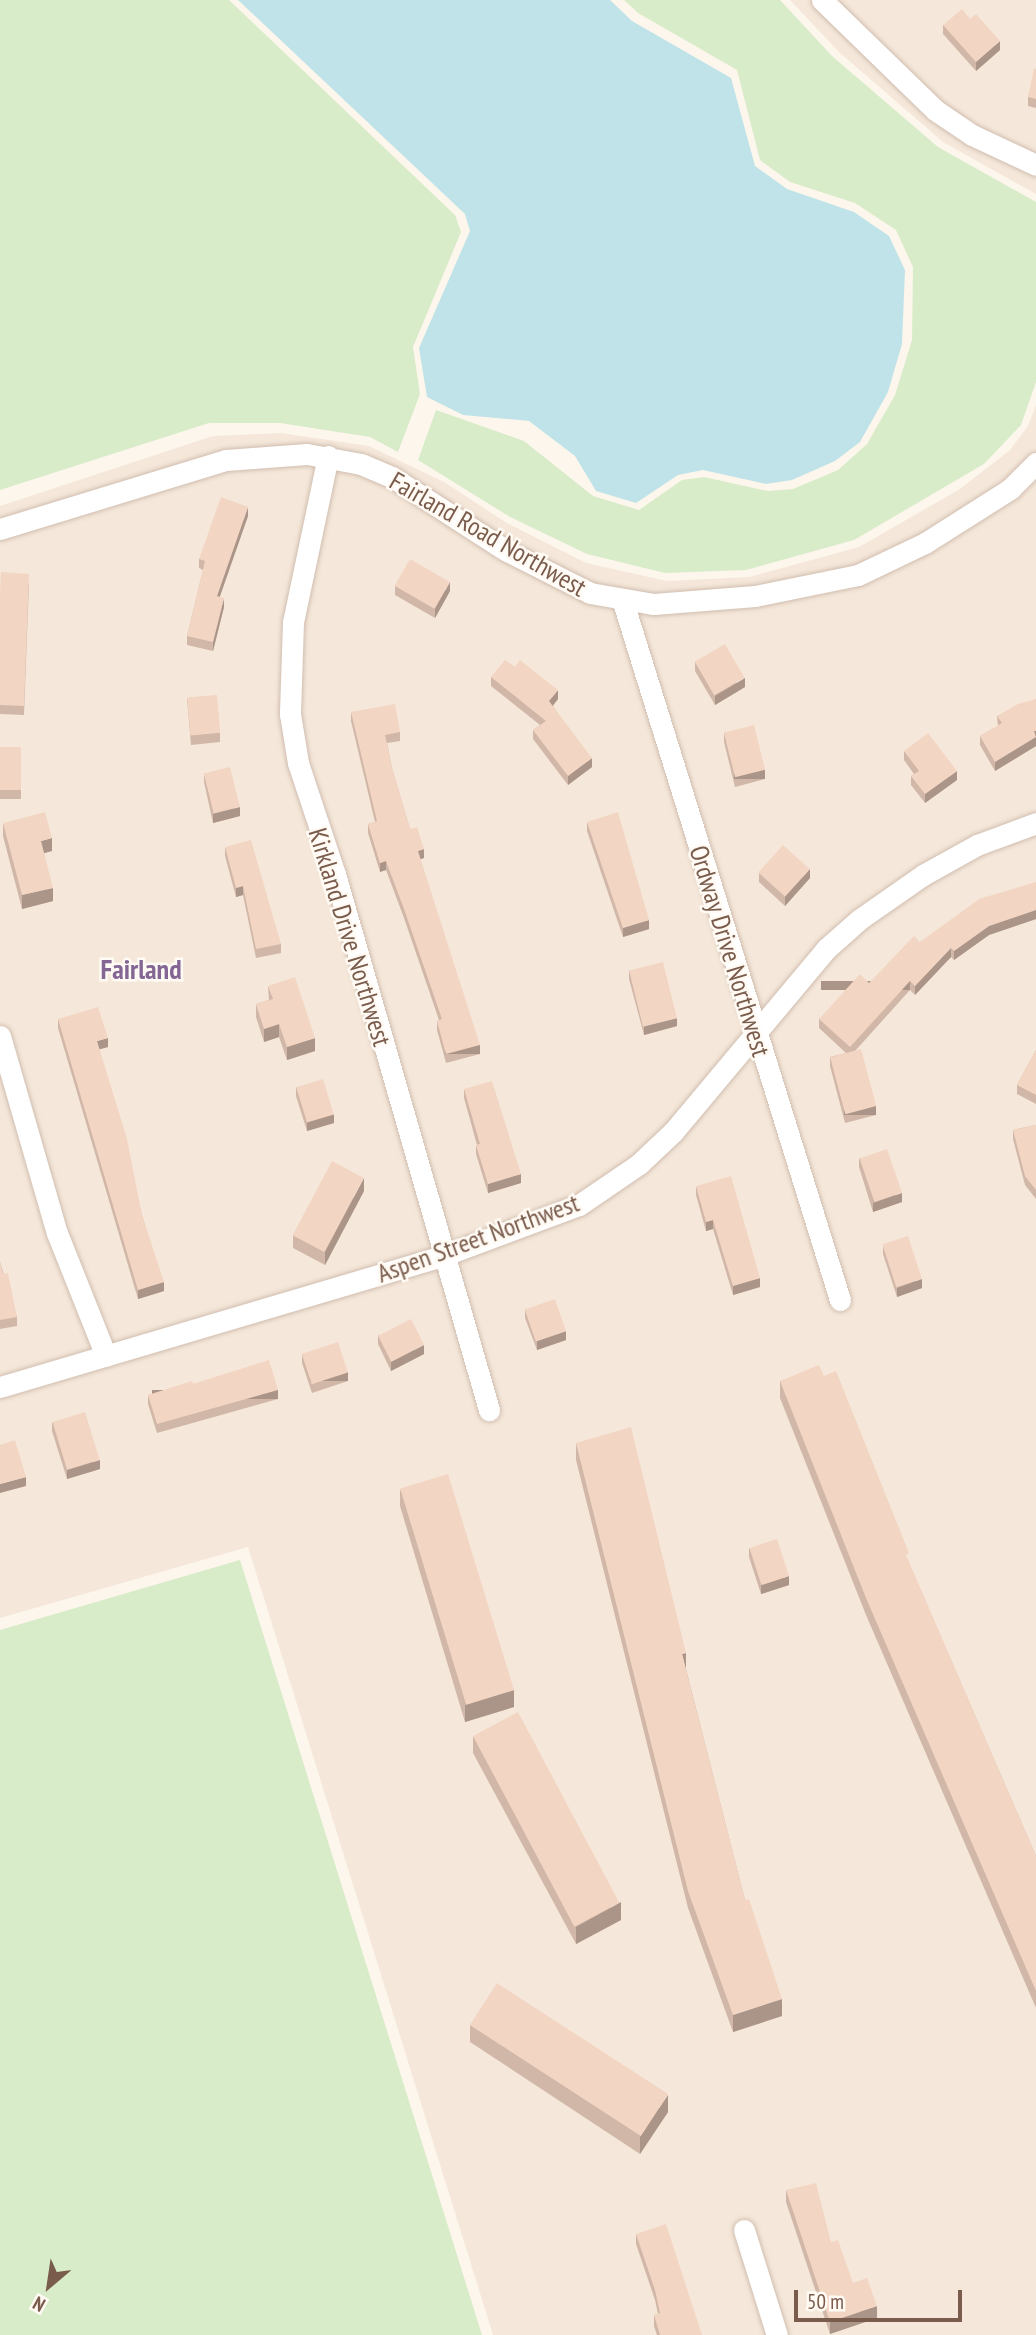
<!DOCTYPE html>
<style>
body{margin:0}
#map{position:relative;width:1036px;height:2335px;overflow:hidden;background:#fdf6ec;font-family:"PT Sans Narrow",sans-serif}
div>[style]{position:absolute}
.residential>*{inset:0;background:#f5e8da}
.green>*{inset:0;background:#d8ecc9}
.water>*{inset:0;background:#bfe3e8}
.roads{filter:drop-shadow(0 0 2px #d1beb0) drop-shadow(0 0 2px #d1beb0)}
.street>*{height:21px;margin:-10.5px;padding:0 10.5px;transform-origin:10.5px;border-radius:10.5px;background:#fff}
.wall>*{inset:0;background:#d1b7a8;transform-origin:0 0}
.shaded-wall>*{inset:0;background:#aa9588;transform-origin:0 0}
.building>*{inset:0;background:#f3d5c3;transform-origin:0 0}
span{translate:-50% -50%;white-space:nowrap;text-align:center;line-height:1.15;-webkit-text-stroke:5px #fffaf3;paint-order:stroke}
.street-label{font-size:26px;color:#7a5c4d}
.neighbourhood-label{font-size:28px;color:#846695;font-weight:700}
.north{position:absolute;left:14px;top:2251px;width:70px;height:70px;-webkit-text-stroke:5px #fffaf3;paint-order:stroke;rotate:209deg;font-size:19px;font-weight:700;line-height:28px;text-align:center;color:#7a5c4d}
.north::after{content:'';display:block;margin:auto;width:24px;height:32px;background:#7a5c4d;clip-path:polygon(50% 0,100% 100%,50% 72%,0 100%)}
.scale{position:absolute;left:794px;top:2290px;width:168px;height:32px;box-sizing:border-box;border:4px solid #7a5c4d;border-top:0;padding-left:9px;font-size:21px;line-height:24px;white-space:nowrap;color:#7a5c4d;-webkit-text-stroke:5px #fffaf3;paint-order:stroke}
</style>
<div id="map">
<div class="residential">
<div style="clip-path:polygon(790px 0,1036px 0,1036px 194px,943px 142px,839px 52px)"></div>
<div style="clip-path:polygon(1036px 405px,1036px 2335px,493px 2335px,248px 1547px,0 1618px,0 506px,213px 436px,281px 433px,369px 446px,444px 482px,507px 523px,586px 563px,667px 581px,749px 577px,859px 547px,960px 489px,1010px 450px,1028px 426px)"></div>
</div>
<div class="green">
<div style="clip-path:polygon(0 0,229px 0,455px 215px,461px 232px,413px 347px,420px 394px,398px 452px,370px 437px,280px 423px,209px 423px,0 490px)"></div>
<div style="clip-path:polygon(624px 0,780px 0,832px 56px,938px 147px,1036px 202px,1036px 382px,1021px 425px,984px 464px,854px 540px,746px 570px,665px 573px,587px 554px,510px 517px,418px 460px,436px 410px,524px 441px,593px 496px,639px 510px,682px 480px,704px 477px,768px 491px,793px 489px,838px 470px,867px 444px,895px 395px,912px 340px,913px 267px,896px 230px,855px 203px,790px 182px,760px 160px,737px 70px,638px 13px)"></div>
<div style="clip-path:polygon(240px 1560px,482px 2335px,0 2335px,0 1630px)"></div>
</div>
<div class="water">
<div style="clip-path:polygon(238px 0,610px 0,632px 21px,731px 78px,755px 166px,787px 189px,854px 212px,889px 236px,905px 270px,902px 344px,888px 392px,860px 442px,835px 461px,792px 480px,766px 484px,703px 470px,678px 475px,636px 503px,596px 491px,575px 456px,529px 421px,463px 415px,427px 397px,419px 348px,470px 231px,465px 214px)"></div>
</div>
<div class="roads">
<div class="street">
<div style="left:822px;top:0;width:158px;rotate:44.2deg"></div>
<div style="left:935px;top:110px;width:45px;rotate:34deg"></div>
<div style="left:972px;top:135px;width:71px;rotate:25.1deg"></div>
<div style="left:328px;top:456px;width:170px;rotate:101.9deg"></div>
<div style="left:293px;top:622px;width:92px;rotate:91.9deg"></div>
<div style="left:290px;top:714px;width:50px;rotate:80.7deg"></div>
<div style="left:298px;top:763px;width:117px;rotate:71.6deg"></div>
<div style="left:335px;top:874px;width:558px;rotate:73.97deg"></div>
<div style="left:0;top:529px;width:236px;rotate:-17deg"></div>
<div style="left:226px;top:460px;width:81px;rotate:-4.2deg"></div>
<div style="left:307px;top:454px;width:55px;rotate:10.5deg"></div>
<div style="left:361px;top:464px;width:34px;rotate:23deg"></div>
<div style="left:392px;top:477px;width:137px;rotate:32.8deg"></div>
<div style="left:507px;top:551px;width:93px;rotate:26.8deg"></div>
<div style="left:590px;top:593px;width:65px;rotate:9.8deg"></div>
<div style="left:654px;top:604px;width:101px;rotate:-4.5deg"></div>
<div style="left:755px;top:596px;width:105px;rotate:-11.5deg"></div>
<div style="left:858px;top:575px;width:74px;rotate:-25.5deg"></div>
<div style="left:925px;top:543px;width:101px;rotate:-32.4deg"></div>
<div style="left:1010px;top:489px;width:37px;rotate:-45deg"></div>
<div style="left:623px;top:602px;width:731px;rotate:72.73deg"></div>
<div style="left:0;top:1036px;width:205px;rotate:73.9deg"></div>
<div style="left:57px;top:1233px;width:132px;rotate:68.3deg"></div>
<div style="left:0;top:1387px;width:464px;rotate:-16.5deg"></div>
<div style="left:445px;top:1255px;width:143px;rotate:-20.5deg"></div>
<div style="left:579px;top:1205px;width:73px;rotate:-34.3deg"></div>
<div style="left:639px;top:1164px;width:47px;rotate:-43.3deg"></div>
<div style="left:673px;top:1132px;width:239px;rotate:-50.1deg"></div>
<div style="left:826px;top:949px;width:45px;rotate:-41.4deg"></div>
<div style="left:860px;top:919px;width:77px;rotate:-34.9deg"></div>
<div style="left:923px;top:875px;width:62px;rotate:-29.1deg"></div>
<div style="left:977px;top:845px;width:63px;rotate:-20.4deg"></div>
<div style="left:744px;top:2230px;width:110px;rotate:72.6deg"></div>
</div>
</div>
<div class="wall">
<div style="clip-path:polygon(970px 19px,1000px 50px,976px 71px,943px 34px,943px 25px)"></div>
<div style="clip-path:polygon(1036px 69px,1036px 108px,1028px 106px,1028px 97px)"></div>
<div style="clip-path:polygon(248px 516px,219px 597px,224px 607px,213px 651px,187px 645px,187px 636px,203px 570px,199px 568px,199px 559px)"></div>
<div style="clip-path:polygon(29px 583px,24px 715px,0 714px,0 593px)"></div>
<div style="clip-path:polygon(395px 586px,450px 591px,435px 618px,395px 595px)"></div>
<div style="clip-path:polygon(695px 662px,745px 687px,715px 705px,695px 671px)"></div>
<div style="clip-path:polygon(491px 677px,558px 699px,553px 706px,592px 767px,568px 785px,533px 739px,533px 730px,540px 725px,491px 686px)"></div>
<div style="clip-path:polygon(187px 698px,220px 733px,220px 742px,191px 745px)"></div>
<div style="clip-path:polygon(1036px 699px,1036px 746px,995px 771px,980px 745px,980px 736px,998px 726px,997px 716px)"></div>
<div style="clip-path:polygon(351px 712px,400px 732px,400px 741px,387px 743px,392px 768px,410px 829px,424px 858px,420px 859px,480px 1054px,446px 1063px,437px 1030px,437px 1021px,439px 1020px,404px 918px,386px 870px,380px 872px,368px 833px,368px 824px,375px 822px,351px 721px)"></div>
<div style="clip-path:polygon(724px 733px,765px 779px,735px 787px,724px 742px)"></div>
<div style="left:0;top:747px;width:21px;height:52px"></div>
<div style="clip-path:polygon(904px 751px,957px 780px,925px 803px,911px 785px,911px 776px,914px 774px,904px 760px)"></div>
<div style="clip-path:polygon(204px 773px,240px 816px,213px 823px,204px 782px)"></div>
<div style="clip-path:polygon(587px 822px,649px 929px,623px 937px,587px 831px)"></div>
<div style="clip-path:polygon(3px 823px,52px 851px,44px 853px,53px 901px,22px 909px,3px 836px)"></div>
<div style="clip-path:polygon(225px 847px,281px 944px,281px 953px,256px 958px,243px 895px,236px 897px,225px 856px)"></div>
<div style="clip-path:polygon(759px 873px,810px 878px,785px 906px,759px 882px)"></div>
<div style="clip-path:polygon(1036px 882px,1036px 919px,989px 935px,954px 960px,951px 957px,915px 995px,910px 990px,855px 1051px,876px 1115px,845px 1123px,830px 1066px,830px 1057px,846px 1053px,819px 1028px,819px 1019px,869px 983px,920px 942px)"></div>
<div style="clip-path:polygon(629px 970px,677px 1026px,644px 1035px,629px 979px)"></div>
<div style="clip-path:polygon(268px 986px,315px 1051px,287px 1060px,279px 1037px,264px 1042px,256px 1017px,256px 1004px,269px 1000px)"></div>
<div style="clip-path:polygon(58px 1019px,108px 1047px,99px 1049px,142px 1215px,164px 1291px,138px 1299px,58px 1028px)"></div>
<div style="clip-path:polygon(1036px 1050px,1036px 1104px,1017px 1094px,1017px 1085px)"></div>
<div style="clip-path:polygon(296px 1087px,334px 1123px,307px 1131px,296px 1096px)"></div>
<div style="clip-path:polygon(464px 1089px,521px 1183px,488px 1193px,476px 1154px,476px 1145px,477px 1145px,464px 1098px)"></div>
<div style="clip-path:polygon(1036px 1125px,1036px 1199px,1025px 1185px,1013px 1139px,1013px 1130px)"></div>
<div style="clip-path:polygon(859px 1158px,902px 1202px,873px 1212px,859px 1167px)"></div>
<div style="clip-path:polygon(696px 1186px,760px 1287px,733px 1295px,713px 1229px,706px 1231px,696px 1195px)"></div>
<div style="clip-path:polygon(364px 1191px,325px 1265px,293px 1248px,293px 1235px)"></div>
<div style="clip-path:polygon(883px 1245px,922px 1288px,897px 1297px,883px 1254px)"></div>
<div style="clip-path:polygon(0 1262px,17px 1317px,17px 1326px,0 1329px)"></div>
<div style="clip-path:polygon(525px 1309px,566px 1340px,537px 1350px,525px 1318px)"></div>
<div style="clip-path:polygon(378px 1335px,424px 1354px,391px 1371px,378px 1344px)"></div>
<div style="clip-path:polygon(302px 1354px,348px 1381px,312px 1393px,302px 1363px)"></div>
<div style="clip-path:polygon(824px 1376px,909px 1563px,1036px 1856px,1036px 2008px,866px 1615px,780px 1398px,780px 1381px)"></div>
<div style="clip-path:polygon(193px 1384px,278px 1399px,157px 1433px,148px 1404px,148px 1395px)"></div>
<div style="clip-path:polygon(52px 1422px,100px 1469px,67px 1479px,52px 1431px)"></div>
<div style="clip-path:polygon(576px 1443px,686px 1669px,745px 1900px,782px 2016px,733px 2032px,688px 1908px,576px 1460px)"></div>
<div style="clip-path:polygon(400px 1489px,514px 1707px,465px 1722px,400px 1506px)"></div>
<div style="clip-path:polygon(749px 1548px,789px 1585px,761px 1594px,749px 1557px)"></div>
<div style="clip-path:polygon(473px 1736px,621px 1920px,576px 1944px,473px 1753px)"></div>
<div style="clip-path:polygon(470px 2025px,668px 2112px,640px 2154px,470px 2042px)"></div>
<div style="clip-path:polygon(786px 2190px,831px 2242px,853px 2283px,877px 2318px,830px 2334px,786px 2202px)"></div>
<div style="clip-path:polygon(636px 2234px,702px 2335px,657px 2335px,654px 2326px,654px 2315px,658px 2314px,655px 2300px,636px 2244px)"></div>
</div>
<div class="shaded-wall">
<div style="clip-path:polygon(1000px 41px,1000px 50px,976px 71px,976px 62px)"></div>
<div style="clip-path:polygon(248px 507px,248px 516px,217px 605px,217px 596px)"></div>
<div style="clip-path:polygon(450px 582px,450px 591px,435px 618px,435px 609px)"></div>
<div style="clip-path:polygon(224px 598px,224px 607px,213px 651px,213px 642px)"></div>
<div style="clip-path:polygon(745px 678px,745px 687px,715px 705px,715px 696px)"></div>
<div style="clip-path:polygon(558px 690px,558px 699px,549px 710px,549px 701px)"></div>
<div style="clip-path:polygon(1034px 731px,1036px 731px,1036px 746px,995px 771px,995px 762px)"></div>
<div style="clip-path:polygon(592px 758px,592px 767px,568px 785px,568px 776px)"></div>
<div style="left:765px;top:770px;width:9px;height:31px;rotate:90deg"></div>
<div style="clip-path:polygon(957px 771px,957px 780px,925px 803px,925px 794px)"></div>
<div style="clip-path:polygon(240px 807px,240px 816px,213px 823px,213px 814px)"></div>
<div style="clip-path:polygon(52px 838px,52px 851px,41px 854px,41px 841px)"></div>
<div style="clip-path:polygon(424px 849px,424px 858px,418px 860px,418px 851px)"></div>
<div style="clip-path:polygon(386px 861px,386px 870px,380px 872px,380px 863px)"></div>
<div style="clip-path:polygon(810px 869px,810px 878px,785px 906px,785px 897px)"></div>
<div style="clip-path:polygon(243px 886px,243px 895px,236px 897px,236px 888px)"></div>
<div style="clip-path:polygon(53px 888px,53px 901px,22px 909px,22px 895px)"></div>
<div style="clip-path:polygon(1036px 910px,1036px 919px,989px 935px,954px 960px,954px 951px,989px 926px)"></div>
<div style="clip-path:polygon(649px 920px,649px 929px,623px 937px,623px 928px)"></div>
<div style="clip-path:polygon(951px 948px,951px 957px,915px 995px,915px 986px)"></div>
<div style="left:910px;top:981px;width:9px;height:89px;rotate:90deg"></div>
<div style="clip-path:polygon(677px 1018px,677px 1026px,644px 1035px,644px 1026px)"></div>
<div style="clip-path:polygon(279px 1024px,279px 1037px,264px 1042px,264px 1029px)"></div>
<div style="clip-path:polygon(108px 1038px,108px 1047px,97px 1050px,97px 1041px)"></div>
<div style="clip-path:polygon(315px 1038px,315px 1051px,287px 1060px,287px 1047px)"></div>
<div style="left:480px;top:1045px;width:9px;height:35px;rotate:90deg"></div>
<div style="left:876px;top:1106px;width:9px;height:32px;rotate:90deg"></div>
<div style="clip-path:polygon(334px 1114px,334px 1123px,307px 1131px,307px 1122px)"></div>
<div style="clip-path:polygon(521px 1174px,521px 1183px,488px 1193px,488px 1184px)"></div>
<div style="clip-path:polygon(364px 1178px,364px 1191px,325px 1265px,325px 1252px)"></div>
<div style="clip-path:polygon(902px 1193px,902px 1202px,873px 1212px,873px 1203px)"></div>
<div style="clip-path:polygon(713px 1220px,713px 1229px,706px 1231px,706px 1222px)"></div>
<div style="clip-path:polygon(760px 1278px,760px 1287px,733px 1295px,733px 1286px)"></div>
<div style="clip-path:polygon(922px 1279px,922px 1288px,897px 1297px,897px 1288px)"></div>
<div style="clip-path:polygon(164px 1282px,164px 1291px,138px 1299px,138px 1290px)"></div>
<div style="clip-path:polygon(566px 1331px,566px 1340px,537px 1350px,537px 1341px)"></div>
<div style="clip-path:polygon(424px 1345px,424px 1354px,391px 1371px,391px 1362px)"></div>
<div style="left:348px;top:1372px;width:9px;height:38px;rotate:90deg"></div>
<div style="left:278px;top:1390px;width:9px;height:126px;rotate:90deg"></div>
<div style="clip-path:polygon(100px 1460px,100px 1469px,67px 1479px,67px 1470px)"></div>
<div style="clip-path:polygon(26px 1477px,26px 1486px,0 1493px,0 1484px)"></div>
<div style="clip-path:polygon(789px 1576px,789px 1585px,761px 1594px,761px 1585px)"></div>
<div style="clip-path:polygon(686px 1653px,686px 1670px,682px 1654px)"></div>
<div style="clip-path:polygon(514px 1690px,514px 1707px,465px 1722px,465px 1705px)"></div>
<div style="clip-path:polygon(621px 1902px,621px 1920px,576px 1944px,576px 1927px)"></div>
<div style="clip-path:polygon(782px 1999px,782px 2016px,733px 2032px,733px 2015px)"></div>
<div style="clip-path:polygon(668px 2095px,668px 2112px,640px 2154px,640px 2137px)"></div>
<div style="clip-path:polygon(877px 2306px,877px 2318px,830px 2334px,830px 2322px)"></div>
</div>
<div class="building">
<div style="clip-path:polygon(962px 9px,970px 19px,976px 14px,1000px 41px,976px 62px,943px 25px)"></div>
<div style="clip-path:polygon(1034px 68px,1036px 69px,1036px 99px,1028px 97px)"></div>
<div style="clip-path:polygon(221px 497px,248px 507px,217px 596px,224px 598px,213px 642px,187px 636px,205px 561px,199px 559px)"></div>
<div style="left:410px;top:559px;width:46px;height:31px;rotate:30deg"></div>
<div style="clip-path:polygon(1px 572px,29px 574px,24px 706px,0 705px,0 593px)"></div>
<div style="left:725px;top:644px;width:39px;height:35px;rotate:60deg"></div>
<div style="clip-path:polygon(505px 660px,515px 667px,520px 660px,558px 690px,549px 701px,592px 758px,568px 776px,533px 730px,546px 721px,491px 677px)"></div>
<div style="left:217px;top:695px;width:38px;height:30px;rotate:85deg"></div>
<div style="clip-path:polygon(1036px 699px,1036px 731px,1034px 731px,1036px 737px,995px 762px,980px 736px,1002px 723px,997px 716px,1018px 704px)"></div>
<div style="clip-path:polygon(395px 704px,400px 732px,385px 735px,392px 768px,410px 829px,417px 827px,424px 849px,418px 851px,480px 1045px,446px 1054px,437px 1021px,442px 1019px,404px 909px,386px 861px,380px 863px,368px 824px,377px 821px,351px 712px)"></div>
<div style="left:754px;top:725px;width:46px;height:31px;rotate:76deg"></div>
<div style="clip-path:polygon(928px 733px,957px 771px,925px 794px,911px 776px,919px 771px,904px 751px)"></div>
<div style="left:0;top:747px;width:21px;height:43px"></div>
<div style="left:230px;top:767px;width:41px;height:27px;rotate:76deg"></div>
<div style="clip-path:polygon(45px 812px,52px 838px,41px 841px,53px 888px,22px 895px,3px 823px)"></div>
<div style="clip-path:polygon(618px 812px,649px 920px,623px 928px,587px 822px)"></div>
<div style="clip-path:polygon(251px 840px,281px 944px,256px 949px,243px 886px,236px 888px,225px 847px)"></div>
<div style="left:783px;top:845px;width:36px;height:37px;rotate:42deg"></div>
<div style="clip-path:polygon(1036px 882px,1036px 910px,989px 926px,954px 951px,951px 948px,915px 986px,910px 981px,850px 1047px,819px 1019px,860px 974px,869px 983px,914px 936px,920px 942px,979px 899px)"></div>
<div style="left:663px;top:962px;width:58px;height:35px;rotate:76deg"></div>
<div style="clip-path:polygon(295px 977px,315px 1038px,287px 1047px,279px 1024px,264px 1029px,256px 1004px,273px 999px,268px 986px)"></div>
<div style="clip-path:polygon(98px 1007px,108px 1038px,97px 1041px,127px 1139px,142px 1215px,164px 1282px,138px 1290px,58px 1019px)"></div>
<div style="left:861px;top:1049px;width:59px;height:32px;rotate:75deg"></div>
<div style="clip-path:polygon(1036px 1050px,1036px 1095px,1017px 1085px)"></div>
<div style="left:323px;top:1079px;width:37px;height:28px;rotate:73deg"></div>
<div style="clip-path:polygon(492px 1081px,521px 1174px,488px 1184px,476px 1145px,480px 1144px,464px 1089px)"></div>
<div style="clip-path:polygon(1036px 1125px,1036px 1190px,1025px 1176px,1013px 1130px)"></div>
<div style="left:887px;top:1149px;width:46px;height:29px;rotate:71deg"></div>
<div style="left:332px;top:1161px;width:36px;height:84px;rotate:28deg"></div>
<div style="clip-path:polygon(731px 1176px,760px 1278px,733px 1286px,713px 1220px,706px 1222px,696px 1186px)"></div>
<div style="left:908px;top:1236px;width:45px;height:27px;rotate:72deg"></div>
<div style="clip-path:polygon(0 1262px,3px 1274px,8px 1273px,17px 1317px,0 1320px)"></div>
<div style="left:555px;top:1299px;width:34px;height:32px;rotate:71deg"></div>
<div style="left:411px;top:1319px;width:29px;height:37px;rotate:63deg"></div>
<div style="left:338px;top:1342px;width:32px;height:38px;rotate:72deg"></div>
<div style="clip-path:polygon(269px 1360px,278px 1390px,157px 1424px,148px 1395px,192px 1381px,193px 1384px)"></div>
<div style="clip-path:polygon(819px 1365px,824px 1376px,836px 1371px,909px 1553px,906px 1555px,1036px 1856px,1036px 1991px,866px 1598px,780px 1381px)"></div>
<div style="left:85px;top:1412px;width:50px;height:34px;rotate:73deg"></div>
<div style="clip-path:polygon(631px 1427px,686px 1653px,682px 1654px,745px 1900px,749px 1899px,782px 1999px,733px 2015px,688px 1891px,576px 1443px)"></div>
<div style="clip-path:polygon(15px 1440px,26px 1477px,0 1484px,0 1445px)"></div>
<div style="left:448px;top:1474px;width:226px;height:50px;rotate:73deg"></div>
<div style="left:777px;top:1539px;width:39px;height:29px;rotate:72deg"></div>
<div style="left:518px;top:1712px;width:216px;height:51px;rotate:62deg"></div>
<div style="left:497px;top:1983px;width:204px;height:50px;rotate:33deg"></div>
<div style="clip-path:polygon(816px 2183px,831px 2242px,838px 2240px,853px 2283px,867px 2278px,877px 2306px,830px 2322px,786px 2190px)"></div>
<div style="clip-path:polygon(666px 2224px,702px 2335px,660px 2335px,654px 2315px,660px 2313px,655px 2290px,636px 2234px)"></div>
</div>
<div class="street-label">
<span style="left:488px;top:534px;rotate:30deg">Fairland Road Northwest</span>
<span style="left:350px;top:937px;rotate:73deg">Kirkland Drive Northwest</span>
<span style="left:730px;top:951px;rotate:73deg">Ordway Drive Northwest</span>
<span style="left:478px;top:1238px;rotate:-20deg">Aspen Street Northwest</span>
</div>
<div class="neighbourhood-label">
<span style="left:141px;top:969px">Fairland</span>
</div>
<div class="north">N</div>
<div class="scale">50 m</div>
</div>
